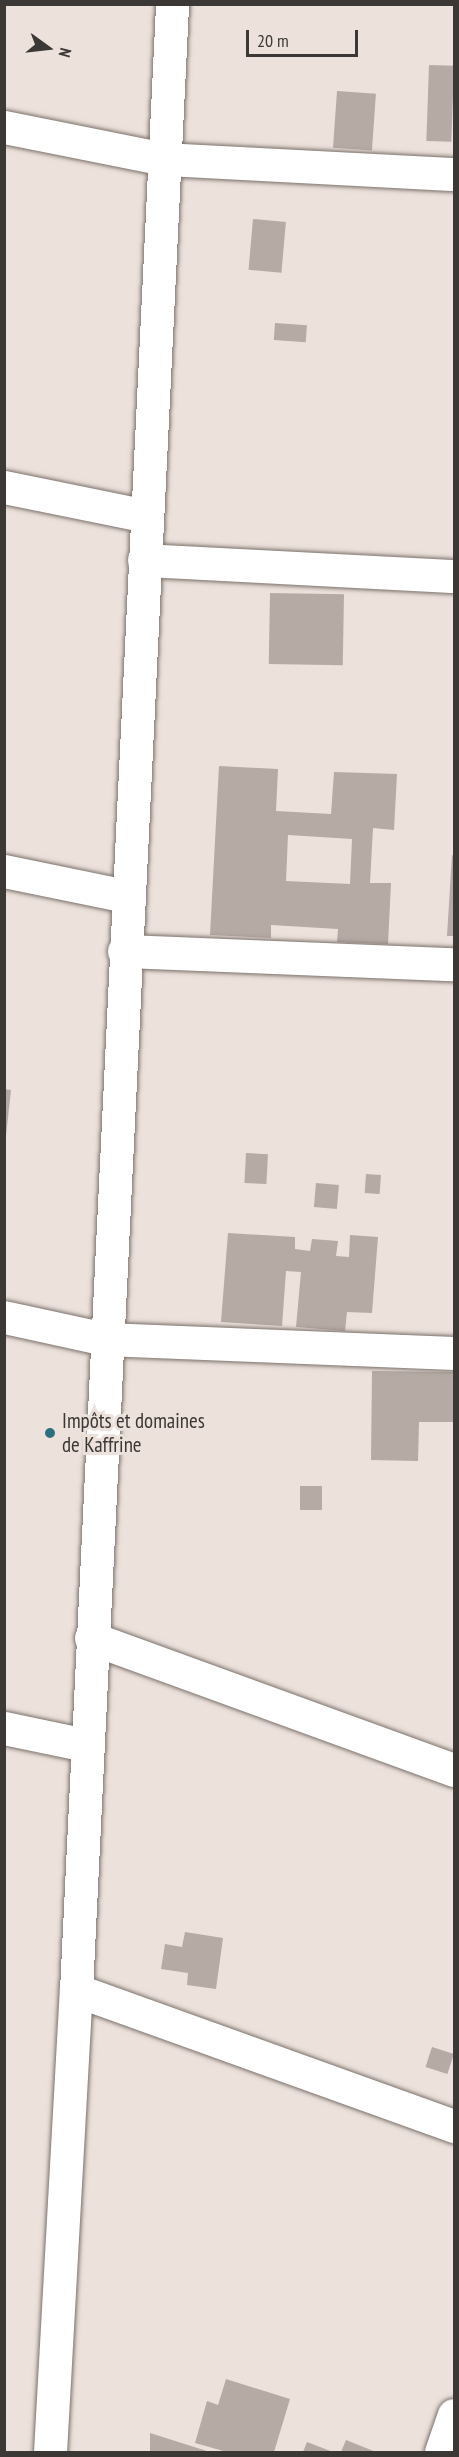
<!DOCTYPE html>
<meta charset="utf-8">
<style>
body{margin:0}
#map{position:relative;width:459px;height:2457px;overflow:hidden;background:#ece1db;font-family:"PT Sans Narrow",sans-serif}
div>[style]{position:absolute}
.building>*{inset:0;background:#b5aaa4;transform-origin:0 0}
.roads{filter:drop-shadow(0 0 2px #7b716b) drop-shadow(0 0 2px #7b716b)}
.minor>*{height:33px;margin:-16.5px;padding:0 16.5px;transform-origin:16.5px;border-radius:16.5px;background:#fff}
.tertiary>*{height:33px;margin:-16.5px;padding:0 16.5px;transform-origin:16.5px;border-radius:16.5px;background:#fff}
.trunk>*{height:33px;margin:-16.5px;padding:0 16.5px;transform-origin:16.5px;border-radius:16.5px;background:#fff}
.dots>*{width:16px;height:16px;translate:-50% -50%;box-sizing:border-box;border:3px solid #ece1db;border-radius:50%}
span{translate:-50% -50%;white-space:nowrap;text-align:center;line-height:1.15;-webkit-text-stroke:6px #ece1db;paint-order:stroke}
.poi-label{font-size:21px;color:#3c3835}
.left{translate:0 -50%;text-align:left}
.frame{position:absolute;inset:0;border:6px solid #3c3835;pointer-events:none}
.north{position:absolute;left:18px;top:18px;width:60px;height:60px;-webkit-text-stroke:4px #ece1db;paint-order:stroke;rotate:105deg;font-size:16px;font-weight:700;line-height:24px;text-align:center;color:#3c3835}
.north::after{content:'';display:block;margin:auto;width:21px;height:27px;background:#3c3835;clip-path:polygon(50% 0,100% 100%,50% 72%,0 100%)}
.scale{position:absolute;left:246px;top:30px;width:112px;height:27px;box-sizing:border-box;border:3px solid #3c3835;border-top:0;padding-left:8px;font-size:18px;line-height:21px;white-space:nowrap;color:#3c3835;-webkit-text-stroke:4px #ece1db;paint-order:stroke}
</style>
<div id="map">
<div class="building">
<div style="left:429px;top:65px;width:25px;height:76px;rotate:2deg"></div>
<div style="left:337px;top:91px;width:39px;height:57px;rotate:4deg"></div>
<div style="left:253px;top:219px;width:33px;height:51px;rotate:5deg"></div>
<div style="left:275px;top:323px;width:32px;height:17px;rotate:4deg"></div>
<div style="left:270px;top:593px;width:74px;height:71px;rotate:1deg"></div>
<div style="clip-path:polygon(evenodd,219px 766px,278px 769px,276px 811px,331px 814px,334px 772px,397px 774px,394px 830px,373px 828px,370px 883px,391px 883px,388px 944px,337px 942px,338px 929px,271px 925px,271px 938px,210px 935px,219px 766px,288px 835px,352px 839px,350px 884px,286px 881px,288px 835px)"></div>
<div style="clip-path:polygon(452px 855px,454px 856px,454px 936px,447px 936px)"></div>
<div style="clip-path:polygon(4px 1089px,11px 1090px,6px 1136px,4px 1136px)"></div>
<div style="left:246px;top:1153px;width:22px;height:30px;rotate:3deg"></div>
<div style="left:366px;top:1174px;width:15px;height:19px;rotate:4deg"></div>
<div style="left:316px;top:1183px;width:23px;height:24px;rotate:5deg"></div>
<div style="clip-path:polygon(228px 1233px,295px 1237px,295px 1249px,310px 1251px,312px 1239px,338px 1241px,336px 1256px,349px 1257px,350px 1235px,378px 1237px,372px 1313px,347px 1312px,345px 1331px,296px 1327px,301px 1272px,286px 1271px,282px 1326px,221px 1322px)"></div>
<div style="clip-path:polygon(372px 1371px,454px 1372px,454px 1422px,419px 1422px,418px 1461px,371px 1460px)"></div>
<div style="left:300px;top:1486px;width:22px;height:24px"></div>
<div style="clip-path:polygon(185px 1932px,223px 1938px,216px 1989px,187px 1985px,188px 1973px,161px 1969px,165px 1944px,182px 1947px)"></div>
<div style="left:432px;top:2047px;width:23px;height:21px;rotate:18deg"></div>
<div style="clip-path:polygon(226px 2379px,290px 2399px,274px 2452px,227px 2452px,195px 2443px,207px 2401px,218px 2405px)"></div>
<div style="clip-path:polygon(150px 2433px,210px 2452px,150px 2452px)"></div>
<div style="clip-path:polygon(346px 2440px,376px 2452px,341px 2452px)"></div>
<div style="clip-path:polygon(307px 2442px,333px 2452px,303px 2452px)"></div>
</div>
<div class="roads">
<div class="minor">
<div style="left:4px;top:127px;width:163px;rotate:11.3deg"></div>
<div style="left:164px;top:159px;width:290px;rotate:3deg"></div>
<div style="left:4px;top:487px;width:145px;rotate:11.5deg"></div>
<div style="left:144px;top:560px;width:310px;rotate:3deg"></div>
<div style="left:4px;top:871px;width:125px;rotate:11.6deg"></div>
<div style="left:124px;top:951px;width:330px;rotate:2.3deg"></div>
<div style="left:4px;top:1317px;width:103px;rotate:12.3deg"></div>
<div style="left:105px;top:1339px;width:349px;rotate:2.3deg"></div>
<div style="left:4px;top:1728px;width:84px;rotate:11.7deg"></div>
<div style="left:76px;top:1990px;width:402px;rotate:19.8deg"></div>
<div style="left:441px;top:2452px;width:39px;rotate:-71deg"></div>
</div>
<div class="tertiary">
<div style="left:91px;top:1638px;width:386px;rotate:20deg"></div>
</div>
<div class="trunk">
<div style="left:50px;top:2452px;width:463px;rotate:-86.8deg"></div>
<div style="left:76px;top:1990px;width:1988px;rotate:-87.23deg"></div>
</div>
</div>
<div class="dots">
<div style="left:50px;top:1433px;background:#2c6f81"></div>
</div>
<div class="poi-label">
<span class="left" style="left:62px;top:1433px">Impôts et domaines<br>de Kaffrine</span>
</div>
<div class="frame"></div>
<div class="north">N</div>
<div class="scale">20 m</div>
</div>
